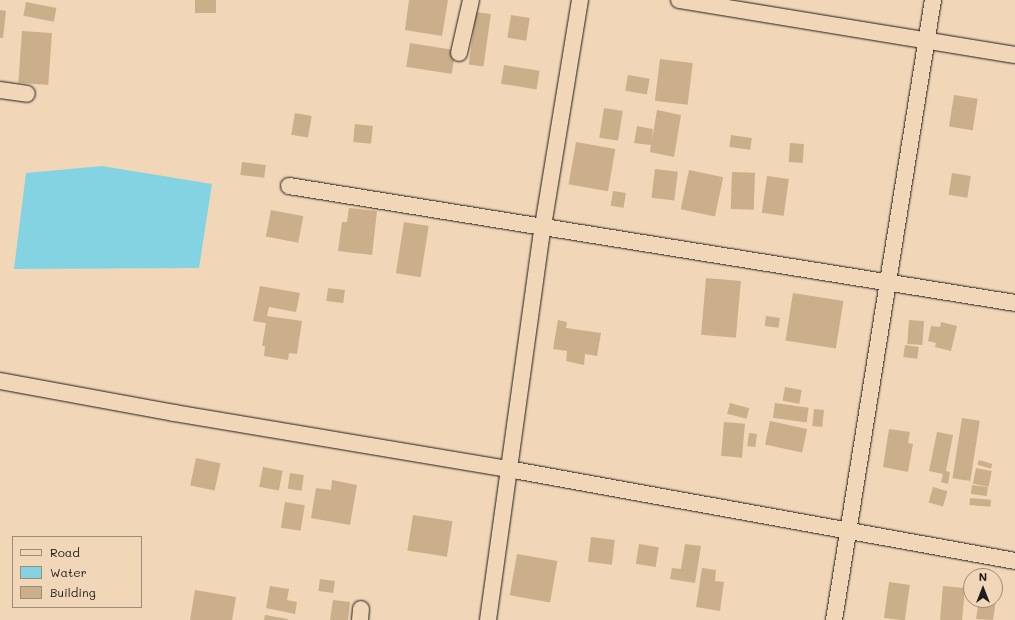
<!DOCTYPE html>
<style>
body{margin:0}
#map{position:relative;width:1015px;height:620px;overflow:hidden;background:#f2d6b8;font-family:Mali,sans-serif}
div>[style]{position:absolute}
.water>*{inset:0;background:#84d3e2}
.building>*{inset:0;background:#caaf8a;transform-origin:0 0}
.roads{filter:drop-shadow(0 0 1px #1c1c1c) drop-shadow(0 0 1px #1c1c1c)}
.minor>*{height:16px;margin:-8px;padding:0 8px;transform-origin:8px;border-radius:8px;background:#f2d6b8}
span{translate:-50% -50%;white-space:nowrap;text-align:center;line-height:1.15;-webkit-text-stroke:3px #f2d6b8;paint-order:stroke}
.legend{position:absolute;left:12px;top:536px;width:130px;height:72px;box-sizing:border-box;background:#f2d6b8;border:1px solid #9c8c7a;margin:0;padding:5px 7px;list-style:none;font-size:12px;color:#1c1c1c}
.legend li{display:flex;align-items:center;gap:8px;height:20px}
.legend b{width:20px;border:1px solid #9c8c7a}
.north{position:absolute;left:963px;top:568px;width:40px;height:40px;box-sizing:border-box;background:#f2d6b8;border:1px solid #9c8c7a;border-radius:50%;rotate:0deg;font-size:11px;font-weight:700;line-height:16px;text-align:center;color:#1c1c1c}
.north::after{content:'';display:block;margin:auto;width:14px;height:18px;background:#1c1c1c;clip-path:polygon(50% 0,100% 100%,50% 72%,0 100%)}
</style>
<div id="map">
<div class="water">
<div style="clip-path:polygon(102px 166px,212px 184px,199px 268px,14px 269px,26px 173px)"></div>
</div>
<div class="building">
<div style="left:195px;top:0;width:21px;height:13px"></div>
<div style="clip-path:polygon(409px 0,448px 0,442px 36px,405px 30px)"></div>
<div style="left:26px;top:2px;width:31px;height:14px;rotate:11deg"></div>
<div style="clip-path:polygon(0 10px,6px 11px,3px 38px,0 38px)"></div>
<div style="left:476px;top:12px;width:15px;height:53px;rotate:8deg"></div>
<div style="left:511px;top:15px;width:19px;height:23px;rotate:9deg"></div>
<div style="left:22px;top:31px;width:30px;height:52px;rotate:4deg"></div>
<div style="left:410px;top:43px;width:46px;height:24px;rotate:9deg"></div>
<div style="left:660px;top:59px;width:33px;height:42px;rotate:7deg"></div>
<div style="left:504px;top:65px;width:36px;height:19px;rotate:9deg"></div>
<div style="left:628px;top:75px;width:22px;height:16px;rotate:10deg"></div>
<div style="left:954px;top:95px;width:24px;height:32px;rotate:9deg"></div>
<div style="left:604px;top:108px;width:19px;height:30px;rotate:9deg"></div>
<div style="clip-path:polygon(657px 110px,681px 115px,674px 157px,650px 152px,651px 145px,634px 143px,637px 126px,653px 129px,652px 140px)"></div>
<div style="left:295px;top:113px;width:17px;height:22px;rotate:10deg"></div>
<div style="left:355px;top:124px;width:18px;height:18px;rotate:6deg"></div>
<div style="left:731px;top:135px;width:21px;height:12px;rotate:8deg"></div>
<div style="left:576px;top:142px;width:40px;height:43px;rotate:10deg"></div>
<div style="left:790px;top:143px;width:14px;height:19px;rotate:4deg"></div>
<div style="left:242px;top:162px;width:24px;height:13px;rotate:7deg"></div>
<div style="left:655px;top:169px;width:23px;height:29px;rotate:7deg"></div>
<div style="left:689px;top:170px;width:35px;height:40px;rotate:12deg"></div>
<div style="left:732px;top:172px;width:23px;height:37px;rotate:2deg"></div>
<div style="left:952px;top:173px;width:19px;height:22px;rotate:9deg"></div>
<div style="left:767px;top:176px;width:22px;height:37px;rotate:8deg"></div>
<div style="left:613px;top:191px;width:13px;height:15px;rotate:9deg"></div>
<div style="clip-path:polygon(349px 208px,377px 211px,372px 255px,338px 251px,342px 222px,347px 222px)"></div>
<div style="left:271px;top:210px;width:33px;height:27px;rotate:11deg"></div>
<div style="left:404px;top:222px;width:25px;height:52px;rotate:9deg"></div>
<div style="left:706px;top:278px;width:35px;height:57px;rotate:5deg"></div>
<div style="clip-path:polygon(260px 286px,300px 293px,296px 312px,269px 307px,267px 316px,302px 321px,297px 354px,289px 353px,288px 360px,264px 356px,265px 346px,262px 346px,266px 323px,253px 321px)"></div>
<div style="left:328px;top:288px;width:17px;height:13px;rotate:7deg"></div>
<div style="left:793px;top:293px;width:51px;height:48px;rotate:9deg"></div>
<div style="left:766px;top:316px;width:14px;height:10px;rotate:8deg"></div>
<div style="clip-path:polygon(558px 320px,567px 322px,566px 328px,601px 333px,597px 356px,585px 354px,584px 365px,566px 361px,567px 351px,553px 349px)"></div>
<div style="left:909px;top:320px;width:15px;height:24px;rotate:4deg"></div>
<div style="clip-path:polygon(941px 322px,957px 326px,951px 351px,935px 347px,936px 343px,928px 341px,931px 326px,940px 327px)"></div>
<div style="left:905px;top:345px;width:14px;height:12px;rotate:8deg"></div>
<div style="left:785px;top:387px;width:17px;height:14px;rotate:10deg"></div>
<div style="left:730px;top:403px;width:20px;height:11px;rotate:15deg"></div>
<div style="left:775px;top:403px;width:34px;height:15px;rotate:8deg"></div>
<div style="left:814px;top:409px;width:10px;height:17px;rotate:6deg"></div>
<div style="left:962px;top:418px;width:18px;height:61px;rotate:9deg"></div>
<div style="left:770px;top:421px;width:38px;height:24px;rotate:12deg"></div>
<div style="left:724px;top:422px;width:21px;height:34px;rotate:5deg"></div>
<div style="clip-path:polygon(889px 429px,910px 432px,908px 443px,913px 444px,908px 472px,883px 467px)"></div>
<div style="clip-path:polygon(937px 432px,953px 435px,946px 471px,950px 472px,948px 484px,941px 482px,943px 474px,929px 471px)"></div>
<div style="left:749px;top:433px;width:8px;height:13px;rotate:7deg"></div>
<div style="left:196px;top:458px;width:25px;height:28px;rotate:12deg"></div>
<div style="left:979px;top:460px;width:14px;height:5px;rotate:17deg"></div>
<div style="left:263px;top:467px;width:20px;height:20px;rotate:11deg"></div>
<div style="left:976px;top:468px;width:16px;height:16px;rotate:11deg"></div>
<div style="left:290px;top:473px;width:14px;height:16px;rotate:8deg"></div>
<div style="clip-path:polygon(332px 480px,357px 485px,350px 525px,311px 518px,316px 488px,331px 490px)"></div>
<div style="left:972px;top:485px;width:16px;height:9px;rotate:7deg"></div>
<div style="left:933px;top:487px;width:15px;height:16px;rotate:16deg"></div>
<div style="left:970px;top:498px;width:21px;height:7px;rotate:5deg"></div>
<div style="left:285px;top:502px;width:20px;height:26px;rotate:9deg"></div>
<div style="left:413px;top:515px;width:40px;height:36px;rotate:9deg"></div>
<div style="left:591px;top:537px;width:24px;height:25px;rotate:7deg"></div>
<div style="left:639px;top:544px;width:20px;height:20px;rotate:9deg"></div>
<div style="clip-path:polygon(685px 544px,701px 546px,695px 583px,670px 579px,672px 568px,681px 569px)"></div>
<div style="left:517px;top:554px;width:41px;height:42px;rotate:10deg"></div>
<div style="clip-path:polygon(702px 568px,716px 570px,715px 581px,724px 582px,720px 611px,696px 607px)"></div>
<div style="left:320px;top:579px;width:15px;height:12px;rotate:8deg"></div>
<div style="left:889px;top:582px;width:21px;height:36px;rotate:8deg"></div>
<div style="clip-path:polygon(270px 586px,289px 589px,287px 600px,297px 602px,295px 614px,266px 608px)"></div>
<div style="left:943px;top:586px;width:22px;height:34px;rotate:5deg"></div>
<div style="clip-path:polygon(195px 590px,236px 597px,232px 620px,190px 620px)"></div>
<div style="clip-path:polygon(333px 600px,350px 602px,348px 620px,330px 620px)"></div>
<div style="clip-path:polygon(979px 600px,996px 600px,993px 620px,976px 619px)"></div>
<div style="clip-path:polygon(265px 615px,288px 619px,288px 620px,264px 620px)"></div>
</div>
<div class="roads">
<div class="minor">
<div style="left:679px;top:0;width:340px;rotate:9.3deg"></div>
<div style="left:459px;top:53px;width:54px;rotate:-77.2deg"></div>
<div style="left:0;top:90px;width:27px;rotate:8deg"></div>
<div style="left:289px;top:186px;width:735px;rotate:9.15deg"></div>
<div style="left:0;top:381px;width:177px;rotate:10.4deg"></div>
<div style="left:174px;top:413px;width:339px;rotate:9.5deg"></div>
<div style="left:508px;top:469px;width:515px;rotate:10.28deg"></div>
<div style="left:360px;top:620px;width:11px;rotate:-85deg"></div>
<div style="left:488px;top:620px;width:398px;rotate:-82.1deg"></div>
<div style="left:543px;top:226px;width:229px;rotate:-80.7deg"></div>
<div style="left:834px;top:620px;width:628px;rotate:-80.93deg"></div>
</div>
</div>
<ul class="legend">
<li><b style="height:5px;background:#f2d6b8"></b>Road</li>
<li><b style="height:11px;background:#84d3e2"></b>Water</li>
<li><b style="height:11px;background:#caaf8a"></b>Building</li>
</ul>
<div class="north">N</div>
</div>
